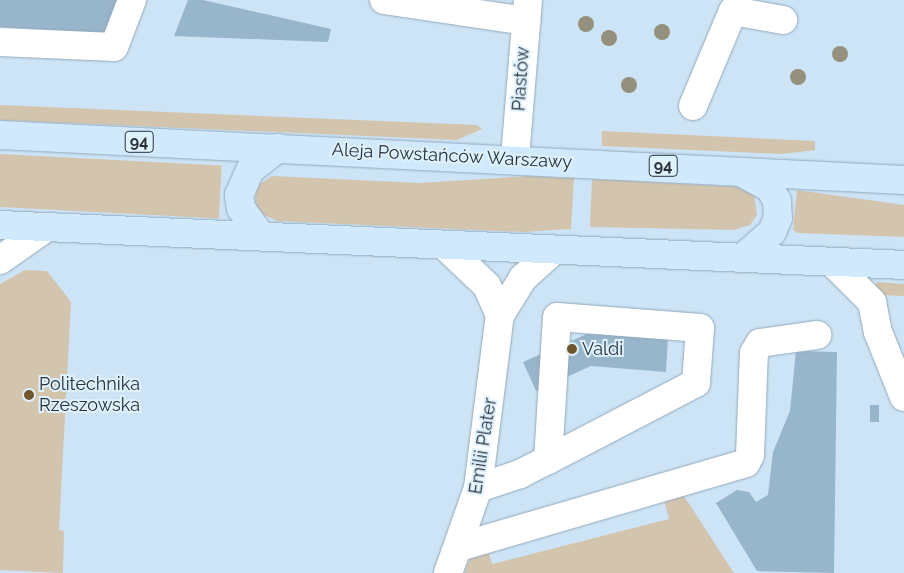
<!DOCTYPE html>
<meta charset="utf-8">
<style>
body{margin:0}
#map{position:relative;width:904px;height:573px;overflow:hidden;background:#cde4f6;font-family:Raleway,sans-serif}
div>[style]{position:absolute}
.green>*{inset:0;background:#d3c4ae;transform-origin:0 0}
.building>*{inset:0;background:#97b5cb;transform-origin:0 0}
.roads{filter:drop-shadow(0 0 1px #92a9ba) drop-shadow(0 0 1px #92a9ba)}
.minor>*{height:28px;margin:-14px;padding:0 14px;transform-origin:14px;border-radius:14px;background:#fff}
.major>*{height:28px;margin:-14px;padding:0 14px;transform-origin:14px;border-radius:14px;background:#d0e9fd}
.trees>*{width:16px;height:16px;margin:-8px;border-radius:50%;background:#95907d}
.dots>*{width:14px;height:14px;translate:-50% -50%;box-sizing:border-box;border:2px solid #def1ff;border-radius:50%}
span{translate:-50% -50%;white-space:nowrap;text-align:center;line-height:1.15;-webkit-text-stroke:4px #def1ff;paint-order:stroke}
.shield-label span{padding:1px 4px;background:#def1ff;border:1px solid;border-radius:4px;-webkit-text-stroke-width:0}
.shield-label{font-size:16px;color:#293239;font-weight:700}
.street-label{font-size:18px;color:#293239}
.poi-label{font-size:18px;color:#293239}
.left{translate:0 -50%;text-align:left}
</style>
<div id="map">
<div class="green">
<div style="clip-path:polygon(0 105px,477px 125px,482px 129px,457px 140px,0 120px)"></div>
<div style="clip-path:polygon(602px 131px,815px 141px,815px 150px,783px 154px,602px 146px)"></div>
<div style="left:0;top:154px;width:222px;height:53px;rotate:3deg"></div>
<div style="clip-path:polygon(272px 176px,420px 183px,529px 176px,574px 178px,571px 229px,522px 232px,277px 221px,262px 214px,255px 203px,257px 186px)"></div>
<div style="clip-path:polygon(592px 179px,742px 187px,754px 194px,757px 215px,750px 225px,734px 230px,590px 227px)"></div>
<div style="clip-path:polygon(797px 190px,904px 205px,904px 237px,798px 233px,793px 230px)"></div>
<div style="clip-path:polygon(25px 270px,47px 271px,71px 302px,59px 530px,64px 531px,63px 573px,0 570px,0 284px)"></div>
<div style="clip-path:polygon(878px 282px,904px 284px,904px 296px,881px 295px,875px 285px)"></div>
<div style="clip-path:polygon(682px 493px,734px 573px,464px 573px,473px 552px,488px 550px,492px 564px,669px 519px,664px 500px)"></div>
</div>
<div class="building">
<div style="clip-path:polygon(0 0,118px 0,108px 33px,0 27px)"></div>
<div style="clip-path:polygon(188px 0,203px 0,331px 29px,328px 42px,174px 36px)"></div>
<div style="clip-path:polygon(594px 331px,668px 337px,666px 372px,591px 366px,536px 391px,523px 362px)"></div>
<div style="clip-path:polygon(796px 351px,837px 352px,834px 573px,757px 571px,716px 503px,737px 490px,749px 492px,756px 502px,768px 495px,773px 452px,790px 411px)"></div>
<div style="left:870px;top:405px;width:9px;height:17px"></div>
</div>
<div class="roads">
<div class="minor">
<div style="left:384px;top:0;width:144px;rotate:8.4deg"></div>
<div style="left:0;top:42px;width:114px;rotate:2.5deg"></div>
<div style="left:114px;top:47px;width:50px;rotate:-69deg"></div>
<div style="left:693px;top:106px;width:103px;rotate:-67.2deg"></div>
<div style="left:733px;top:11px;width:51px;rotate:10.2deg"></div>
<div style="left:515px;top:158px;width:159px;rotate:-85.3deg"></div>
<div style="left:444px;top:245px;width:59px;rotate:43.6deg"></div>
<div style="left:487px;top:286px;width:32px;rotate:66deg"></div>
<div style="left:0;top:260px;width:57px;rotate:-35.1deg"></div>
<div style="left:832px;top:262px;width:57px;rotate:45deg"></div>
<div style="left:872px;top:302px;width:31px;rotate:79deg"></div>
<div style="left:878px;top:332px;width:70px;rotate:68.2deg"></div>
<div style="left:478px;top:488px;width:44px;rotate:-18.4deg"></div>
<div style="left:520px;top:474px;width:31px;rotate:-27deg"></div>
<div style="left:548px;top:460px;width:167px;rotate:-27.5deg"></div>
<div style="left:696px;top:383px;width:55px;rotate:-85.8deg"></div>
<div style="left:700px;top:328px;width:143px;rotate:-175.6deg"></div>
<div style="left:557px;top:317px;width:143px;rotate:93.6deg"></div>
<div style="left:459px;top:547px;width:299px;rotate:-16.3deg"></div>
<div style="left:746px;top:463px;width:9px;rotate:-63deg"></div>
<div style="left:750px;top:455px;width:102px;rotate:-87.8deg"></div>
<div style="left:754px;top:353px;width:12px;rotate:-59deg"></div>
<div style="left:760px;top:343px;width:58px;rotate:-8deg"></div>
<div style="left:448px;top:573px;width:90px;rotate:-70.6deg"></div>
<div style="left:478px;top:488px;width:174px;rotate:-82.8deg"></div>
<div style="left:500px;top:315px;width:44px;rotate:-58.1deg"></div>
<div style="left:523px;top:278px;width:42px;rotate:-42.1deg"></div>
</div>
<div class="major">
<div style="left:0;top:135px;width:905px;rotate:2.85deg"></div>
<div style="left:740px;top:172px;width:34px;rotate:28deg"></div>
<div style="left:770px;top:188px;width:15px;rotate:62deg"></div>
<div style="left:777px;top:201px;width:17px;rotate:87deg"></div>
<div style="left:778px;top:218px;width:15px;rotate:113deg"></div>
<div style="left:772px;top:232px;width:40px;rotate:139deg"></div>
<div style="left:0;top:225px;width:905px;rotate:2.53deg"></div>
<div style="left:261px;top:236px;width:34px;rotate:-126deg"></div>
<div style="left:241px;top:208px;width:13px;rotate:-99deg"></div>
<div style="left:239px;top:195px;width:27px;rotate:-66deg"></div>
<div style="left:250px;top:170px;width:36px;rotate:-38deg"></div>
</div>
</div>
<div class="trees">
<div style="left:586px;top:24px"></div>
<div style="left:662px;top:32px"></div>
<div style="left:609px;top:38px"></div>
<div style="left:840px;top:54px"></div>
<div style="left:798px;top:77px"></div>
<div style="left:629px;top:85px"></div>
</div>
<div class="dots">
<div style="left:572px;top:349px;background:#715628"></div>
<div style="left:29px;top:395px;background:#715628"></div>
</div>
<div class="shield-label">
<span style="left:139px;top:142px">94</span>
<span style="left:663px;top:166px">94</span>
</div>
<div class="street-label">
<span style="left:521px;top:79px;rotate:-86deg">Piastów</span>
<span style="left:452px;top:156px;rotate:3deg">Aleja Powstańców Warszawy</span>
<span style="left:483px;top:446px;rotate:-81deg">Emilii Plater</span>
</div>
<div class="poi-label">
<span class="left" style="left:582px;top:349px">Valdi</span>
<span class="left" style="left:39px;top:395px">Politechnika<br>Rzeszowska</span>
</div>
</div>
